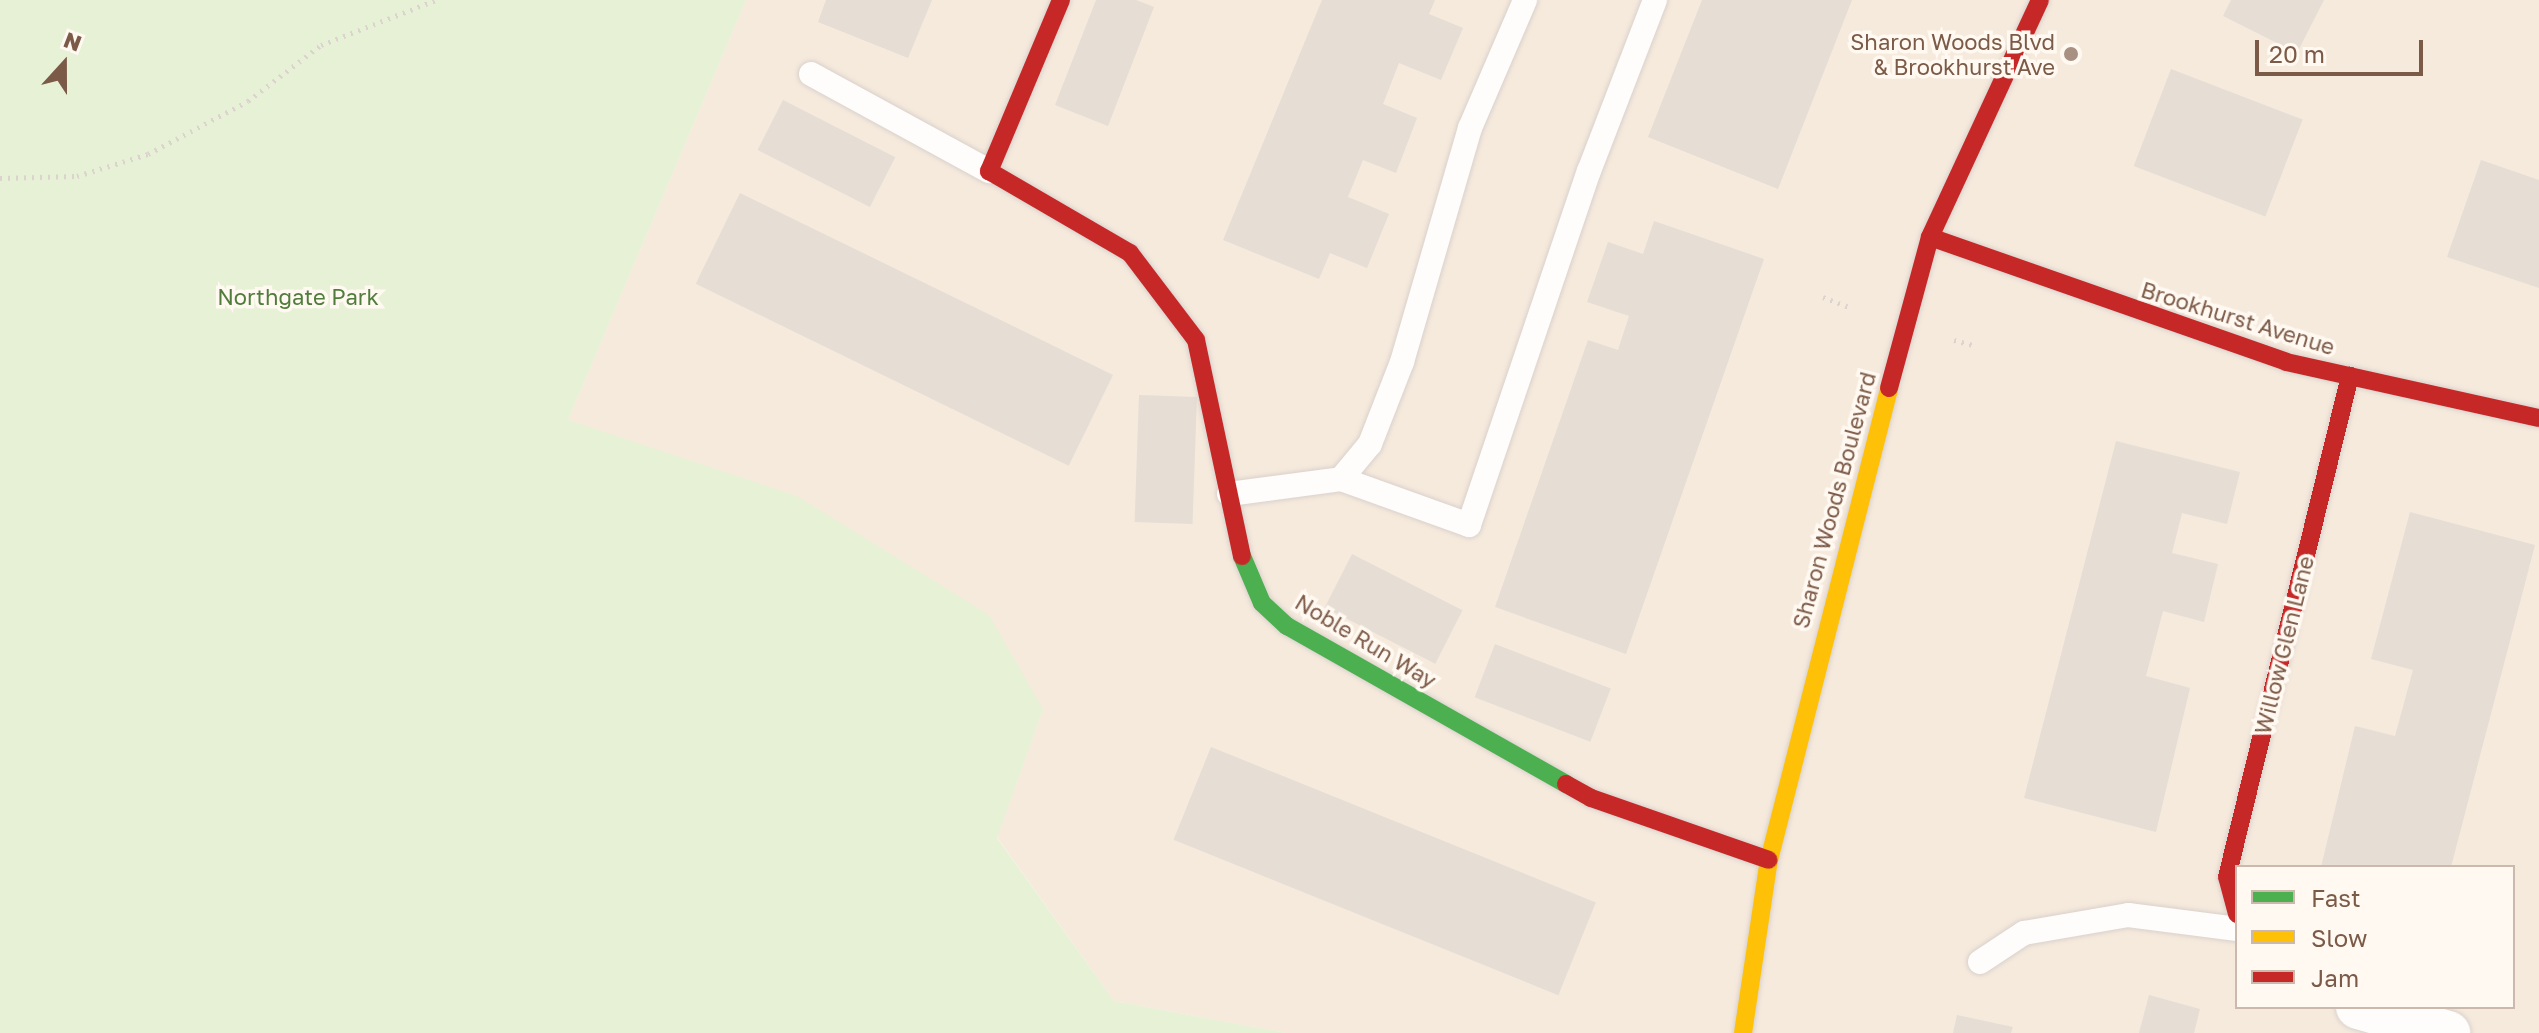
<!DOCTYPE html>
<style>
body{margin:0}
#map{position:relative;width:2539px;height:1033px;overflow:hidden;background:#f9f4ed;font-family:"Golos Text",sans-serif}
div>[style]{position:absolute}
.residential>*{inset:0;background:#f6eadd}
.green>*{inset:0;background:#e6f1d6}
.building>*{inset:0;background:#e6ddd4;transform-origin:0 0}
.path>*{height:5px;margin-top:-2.5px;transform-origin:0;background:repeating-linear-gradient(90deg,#dcd3ce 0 2px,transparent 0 8px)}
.roads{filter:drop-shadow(0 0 2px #d9d1cb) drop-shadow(0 0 2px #d9d1cb)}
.lane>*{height:24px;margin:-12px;padding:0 12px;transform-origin:12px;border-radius:12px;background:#fefdfc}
.street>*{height:44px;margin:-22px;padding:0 22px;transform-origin:22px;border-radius:22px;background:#fefdfc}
.fast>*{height:18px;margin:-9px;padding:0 9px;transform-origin:9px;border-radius:9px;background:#4caf50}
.slow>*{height:18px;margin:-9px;padding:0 9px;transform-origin:9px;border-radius:9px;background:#ffc107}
.jam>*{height:18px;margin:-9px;padding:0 9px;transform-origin:9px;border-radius:9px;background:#c62828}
.dots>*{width:22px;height:22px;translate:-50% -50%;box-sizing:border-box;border:4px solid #fff9f1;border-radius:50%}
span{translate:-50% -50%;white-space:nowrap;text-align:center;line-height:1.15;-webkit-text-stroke:7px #fff9f1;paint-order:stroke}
.poi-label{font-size:22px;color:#7c5a48}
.right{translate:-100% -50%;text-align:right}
.park-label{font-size:22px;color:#507d3c}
.street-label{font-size:22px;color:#7c5a48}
.legend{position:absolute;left:2235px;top:865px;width:280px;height:144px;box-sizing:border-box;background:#fff9f1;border:2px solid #cbb9ad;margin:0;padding:10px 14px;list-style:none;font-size:24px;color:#7c5a48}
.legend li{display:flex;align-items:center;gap:16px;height:40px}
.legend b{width:40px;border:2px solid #cbb9ad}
.north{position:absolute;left:24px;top:24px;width:80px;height:80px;-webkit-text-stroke:6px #fff9f1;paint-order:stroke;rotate:21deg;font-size:22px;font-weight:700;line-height:32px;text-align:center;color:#7c5a48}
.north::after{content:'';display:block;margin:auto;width:28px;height:36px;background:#7c5a48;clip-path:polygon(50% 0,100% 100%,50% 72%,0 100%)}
.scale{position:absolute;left:2255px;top:40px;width:168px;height:36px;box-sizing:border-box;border:4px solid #7c5a48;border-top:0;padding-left:10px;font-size:24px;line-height:28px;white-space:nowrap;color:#7c5a48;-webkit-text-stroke:6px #fff9f1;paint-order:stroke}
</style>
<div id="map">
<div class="residential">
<div style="clip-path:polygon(evenodd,746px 0,2539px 0,2539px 1033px,1286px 1033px,1114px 1001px,997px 837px,1043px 709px,568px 420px,746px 0,2237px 867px,2513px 867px,2513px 1007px,2237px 1007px,2237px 867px)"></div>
</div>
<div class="green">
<div style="clip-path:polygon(0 0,746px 0,568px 420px,797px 496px,989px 615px,1043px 709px,997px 838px,1114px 1001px,1286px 1033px,0 1033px)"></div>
</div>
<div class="building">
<div style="clip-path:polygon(826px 0,932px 0,908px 58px,818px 22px)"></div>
<div style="clip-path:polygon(1096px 0,1136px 0,1154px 7px,1108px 126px,1055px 105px)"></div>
<div style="clip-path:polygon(1322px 0,1435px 0,1429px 14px,1463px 28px,1441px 80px,1399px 63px,1383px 104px,1417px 118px,1396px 173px,1363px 160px,1348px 197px,1389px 214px,1367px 268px,1330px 253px,1319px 279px,1223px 240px)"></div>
<div style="clip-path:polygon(1702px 0,1852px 0,1778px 189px,1648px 137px)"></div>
<div style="clip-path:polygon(2231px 0,2324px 0,2297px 53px,2223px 16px)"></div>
<div style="left:2171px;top:69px;width:141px;height:104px;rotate:21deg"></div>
<div style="left:783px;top:100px;width:126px;height:56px;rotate:27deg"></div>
<div style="clip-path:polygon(2481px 160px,2539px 180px,2539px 288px,2447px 257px)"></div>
<div style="left:740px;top:193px;width:415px;height:101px;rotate:26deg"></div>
<div style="clip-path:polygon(1654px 221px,1764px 259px,1626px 654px,1495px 607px,1588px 340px,1618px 350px,1629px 316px,1587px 302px,1608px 242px,1643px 254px)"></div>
<div style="left:1139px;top:395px;width:58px;height:127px;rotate:2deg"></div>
<div style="clip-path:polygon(2116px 441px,2240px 472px,2227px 524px,2182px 513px,2172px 553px,2218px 564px,2204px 622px,2163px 611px,2146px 676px,2190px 688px,2156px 832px,2024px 798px)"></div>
<div style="clip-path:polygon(2410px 512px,2535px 545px,2451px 867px,2321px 867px,2355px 726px,2395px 736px,2413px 670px,2371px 659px)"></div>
<div style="left:1352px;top:554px;width:124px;height:60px;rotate:27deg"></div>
<div style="left:1495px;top:644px;width:124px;height:57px;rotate:21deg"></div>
<div style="left:1211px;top:747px;width:415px;height:100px;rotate:22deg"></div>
<div style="clip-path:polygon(2149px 995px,2200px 1009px,2194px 1033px,2139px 1033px)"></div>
<div style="clip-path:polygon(1957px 1015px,2013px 1027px,2011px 1033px,1953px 1033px)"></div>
</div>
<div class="path">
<div style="left:0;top:178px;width:77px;rotate:-1.5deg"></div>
<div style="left:77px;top:176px;width:74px;rotate:-17.2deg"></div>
<div style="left:148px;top:154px;width:113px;rotate:-27.9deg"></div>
<div style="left:248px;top:101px;width:92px;rotate:-37.5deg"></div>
<div style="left:321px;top:45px;width:123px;rotate:-21.4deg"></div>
<div style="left:1823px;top:297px;width:31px;rotate:21deg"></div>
<div style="left:1954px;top:340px;width:23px;rotate:15deg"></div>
</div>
<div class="roads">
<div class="lane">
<div style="left:811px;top:74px;width:203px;rotate:28.6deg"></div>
<div style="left:1341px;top:479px;width:136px;rotate:19.8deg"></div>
<div style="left:1469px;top:525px;width:374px;rotate:-71.3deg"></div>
<div style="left:1589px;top:171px;width:183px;rotate:-68.9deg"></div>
<div style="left:1229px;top:494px;width:113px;rotate:-7.6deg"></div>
<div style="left:1341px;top:479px;width:45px;rotate:-50.4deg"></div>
<div style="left:1370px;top:444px;width:88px;rotate:-68.7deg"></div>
<div style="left:1402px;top:362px;width:244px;rotate:-73.8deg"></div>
<div style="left:1470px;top:128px;width:139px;rotate:-66.7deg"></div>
<div style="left:1980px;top:962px;width:53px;rotate:-33.4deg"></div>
<div style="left:2024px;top:933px;width:106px;rotate:-9.8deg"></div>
<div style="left:2128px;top:915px;width:110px;rotate:7.3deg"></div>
</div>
<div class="street">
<div style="left:2358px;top:1007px;width:94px;rotate:16.1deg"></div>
</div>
<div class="fast">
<div style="left:1242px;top:556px;width:51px;rotate:66.9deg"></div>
<div style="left:1262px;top:603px;width:34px;rotate:43deg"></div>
<div style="left:1287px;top:626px;width:321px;rotate:29.5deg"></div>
</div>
<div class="slow">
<div style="left:1743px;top:1033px;width:175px;rotate:-81.5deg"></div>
<div style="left:1769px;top:860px;width:487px;rotate:-75.7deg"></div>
</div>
<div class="jam">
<div style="left:1061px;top:0;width:186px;rotate:112.8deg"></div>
<div style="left:989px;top:171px;width:163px;rotate:30.2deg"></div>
<div style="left:1130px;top:253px;width:109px;rotate:52.8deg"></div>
<div style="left:1196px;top:340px;width:221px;rotate:78deg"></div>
<div style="left:1930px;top:237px;width:377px;rotate:19.3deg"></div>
<div style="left:2286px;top:362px;width:259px;rotate:12.5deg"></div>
<div style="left:1889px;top:388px;width:156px;rotate:-74.8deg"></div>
<div style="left:1930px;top:237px;width:261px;rotate:-65.1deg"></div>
<div style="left:1566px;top:784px;width:29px;rotate:29deg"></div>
<div style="left:1591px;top:798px;width:188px;rotate:19.2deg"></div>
<div style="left:2237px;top:914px;width:38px;rotate:-105deg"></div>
<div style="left:2227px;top:877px;width:516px;rotate:-76.21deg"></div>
</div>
</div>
<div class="dots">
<div style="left:2071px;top:54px;background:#a89082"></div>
</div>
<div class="poi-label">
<span class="right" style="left:2055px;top:54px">Sharon Woods Blvd<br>&amp; Brookhurst Ave</span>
</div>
<div class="park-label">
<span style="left:298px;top:297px">Northgate Park</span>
</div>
<div class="street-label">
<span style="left:2238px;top:318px;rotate:17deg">Brookhurst Avenue</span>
<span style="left:1834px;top:500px;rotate:-75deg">Sharon Woods Boulevard</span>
<span style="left:1366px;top:641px;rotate:31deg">Noble Run Way</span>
<span style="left:2284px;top:645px;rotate:-76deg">Willow Glen Lane</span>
</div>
<ul class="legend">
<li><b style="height:10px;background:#4caf50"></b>Fast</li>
<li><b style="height:10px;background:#ffc107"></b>Slow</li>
<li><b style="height:10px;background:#c62828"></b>Jam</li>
</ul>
<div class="north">N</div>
<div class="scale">20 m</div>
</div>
